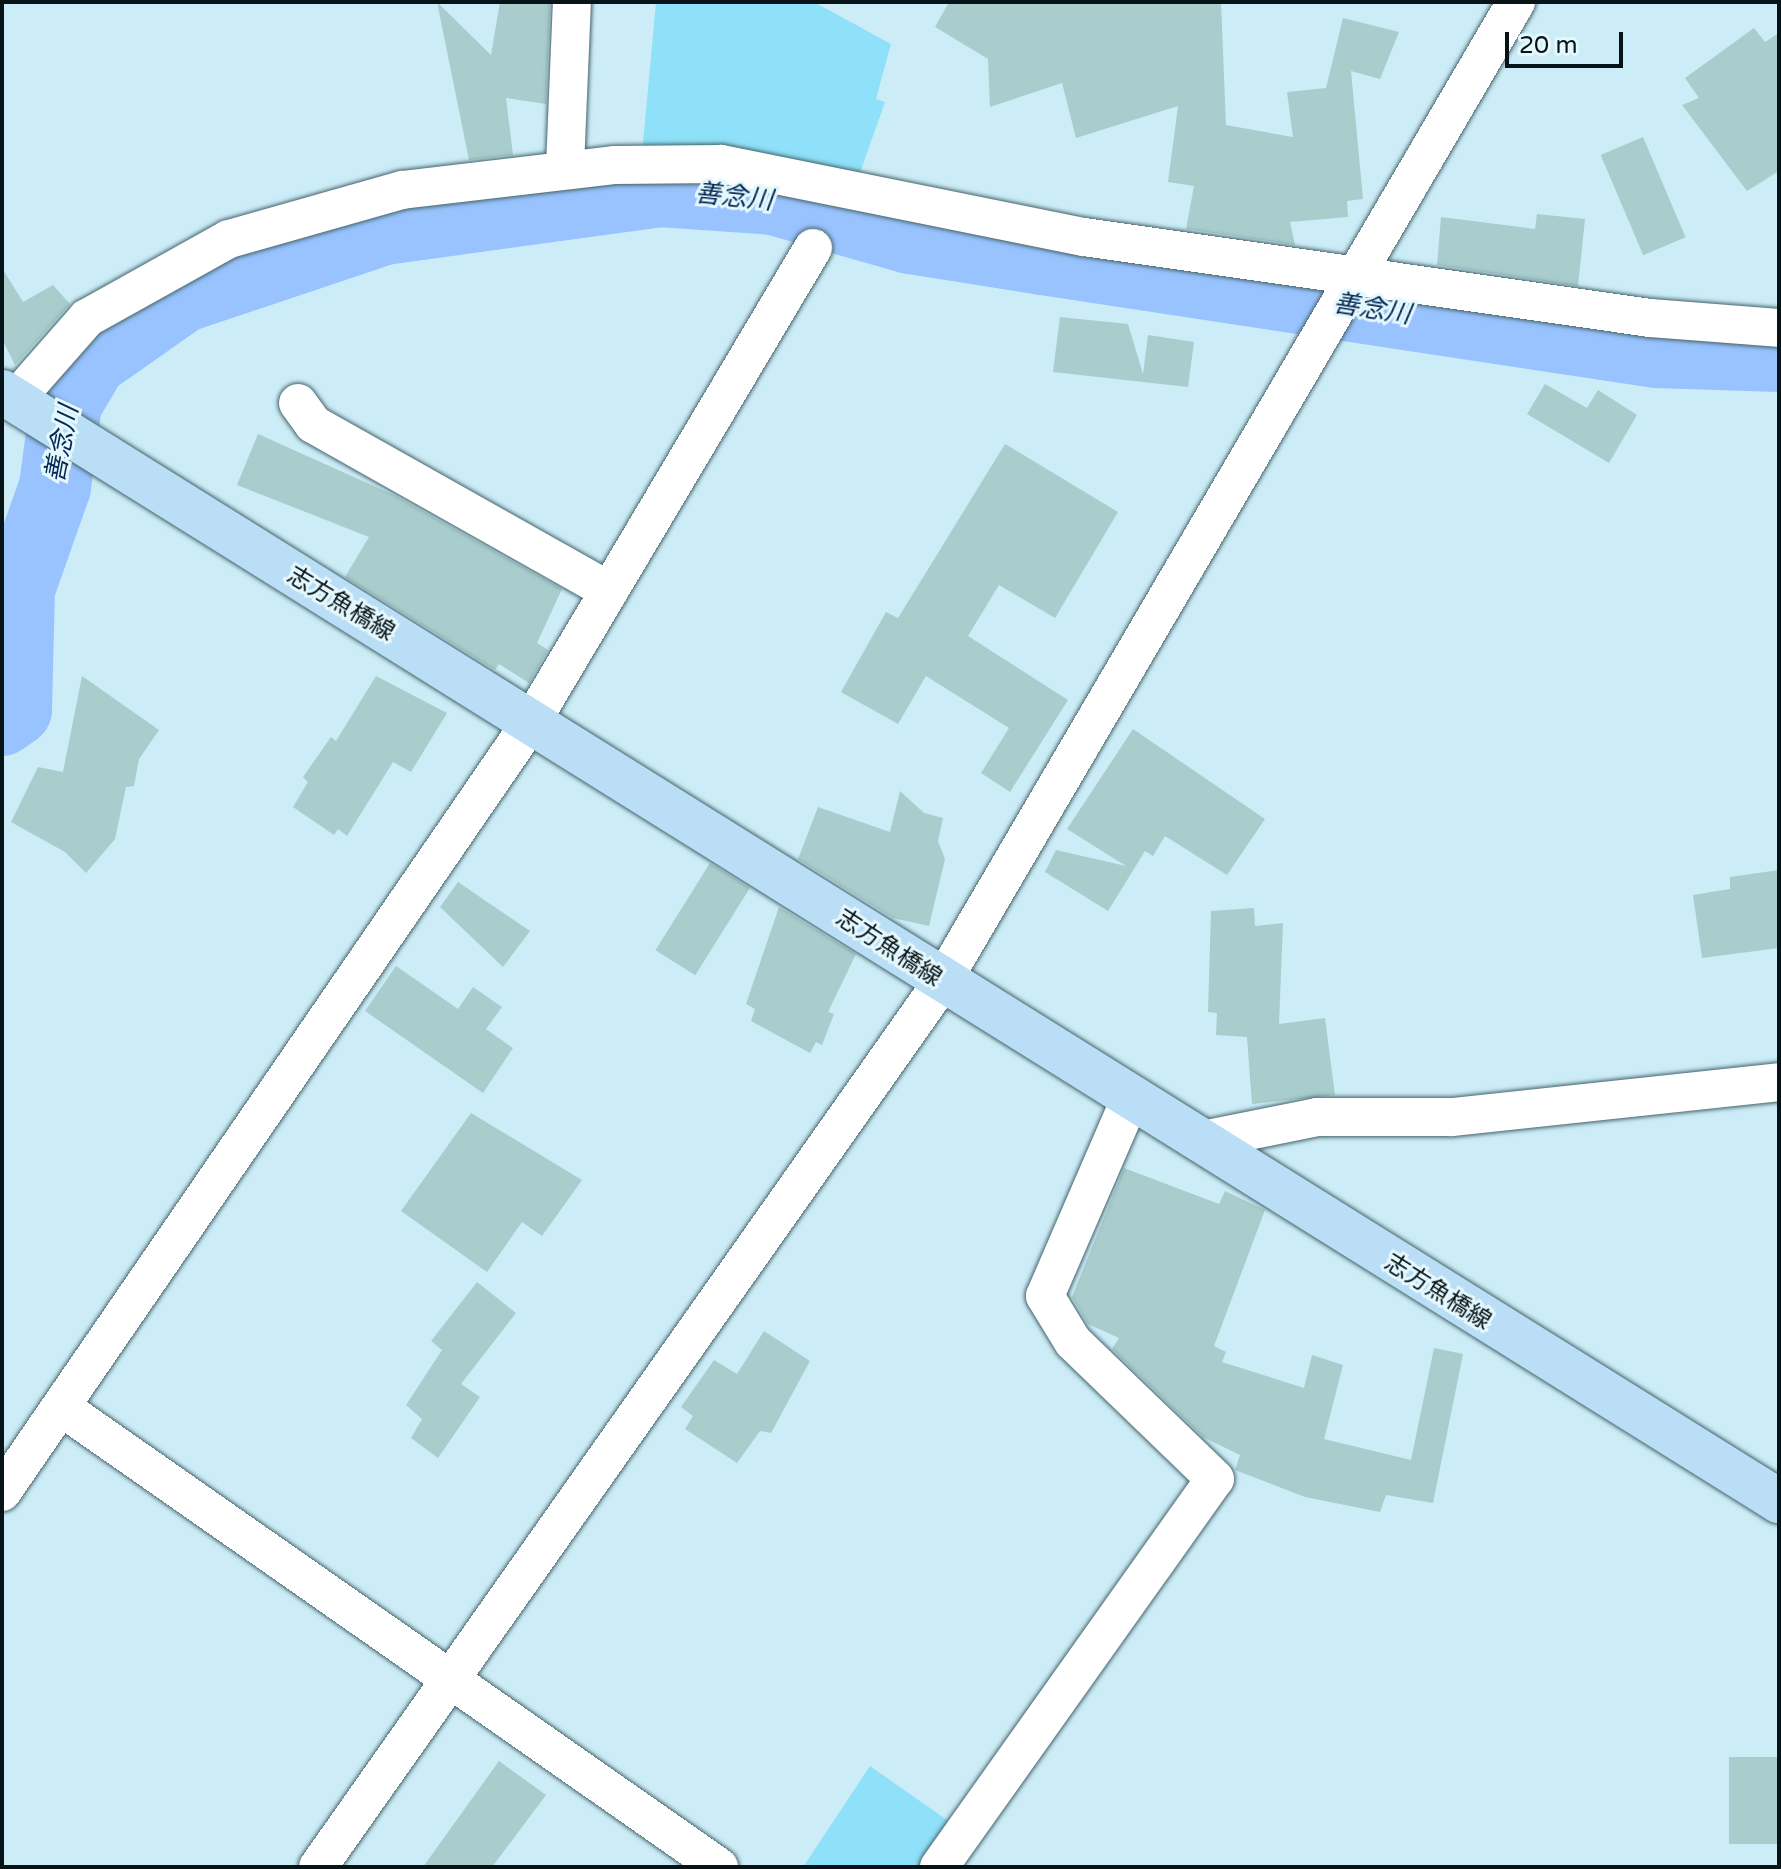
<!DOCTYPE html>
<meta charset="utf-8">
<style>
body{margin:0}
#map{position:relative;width:1781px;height:1869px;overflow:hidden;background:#ccedf7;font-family:"Varela Round","Noto Sans JP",sans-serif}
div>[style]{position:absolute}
.green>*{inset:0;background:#8ee1f8}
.river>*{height:72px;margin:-36px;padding:0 36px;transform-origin:36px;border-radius:36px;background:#98c3fe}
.building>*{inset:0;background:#a9cccc;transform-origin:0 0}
.roads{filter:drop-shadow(0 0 2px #46646c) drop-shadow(0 0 2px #46646c)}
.minor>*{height:38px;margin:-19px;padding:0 19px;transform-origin:19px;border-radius:19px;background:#fff}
.major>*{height:44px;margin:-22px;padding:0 22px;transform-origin:22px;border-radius:22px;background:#b9def6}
span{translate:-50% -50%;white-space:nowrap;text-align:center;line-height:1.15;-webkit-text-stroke:6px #e4f8fe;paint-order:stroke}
.street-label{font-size:24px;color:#071316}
.water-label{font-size:26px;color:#042854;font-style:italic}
.frame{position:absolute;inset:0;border:4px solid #071316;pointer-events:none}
.scale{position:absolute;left:1505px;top:32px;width:118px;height:36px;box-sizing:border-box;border:4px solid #071316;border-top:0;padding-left:10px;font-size:24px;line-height:28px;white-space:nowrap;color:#071316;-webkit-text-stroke:6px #e4f8fe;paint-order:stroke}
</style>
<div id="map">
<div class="green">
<div style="clip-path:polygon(656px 2px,814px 2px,891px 44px,876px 99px,885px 102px,856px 184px,642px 154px)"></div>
<div style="clip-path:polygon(870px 1766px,954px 1825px,926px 1867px,803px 1867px)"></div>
</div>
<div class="river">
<div style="left:2px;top:720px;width:17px;rotate:-36deg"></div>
<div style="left:16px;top:710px;width:121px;rotate:-88.6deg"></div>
<div style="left:19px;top:589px;width:108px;rotate:-70.6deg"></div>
<div style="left:55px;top:487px;width:84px;rotate:-82.5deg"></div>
<div style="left:66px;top:404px;width:50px;rotate:-59.8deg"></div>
<div style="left:91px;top:361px;width:111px;rotate:-35.1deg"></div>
<div style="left:182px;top:297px;width:213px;rotate:-18.6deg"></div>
<div style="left:384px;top:229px;width:279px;rotate:-7.8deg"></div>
<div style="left:660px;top:191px;width:113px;rotate:4deg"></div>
<div style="left:773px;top:199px;width:142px;rotate:15.9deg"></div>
<div style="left:910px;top:238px;width:134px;rotate:9deg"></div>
<div style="left:1042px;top:259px;width:621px;rotate:8.61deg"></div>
<div style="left:1656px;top:352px;width:123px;rotate:1.9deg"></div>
</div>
<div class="building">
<div style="clip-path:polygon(437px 2px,491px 55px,500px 2px,550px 2px,546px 104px,506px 98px,513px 155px,469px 160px)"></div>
<div style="clip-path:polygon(949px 2px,1221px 2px,1226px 125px,1293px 137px,1287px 92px,1326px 88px,1343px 18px,1399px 32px,1380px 79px,1351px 71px,1363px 199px,1347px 201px,1348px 217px,1290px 222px,1295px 245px,1186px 229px,1194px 186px,1168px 182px,1178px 106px,1076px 138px,1062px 83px,990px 107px,988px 59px,935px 27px)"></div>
<div style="clip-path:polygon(1754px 28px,1765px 42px,1779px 33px,1779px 171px,1747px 191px,1682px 105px,1699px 98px,1685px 78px)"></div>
<div style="left:1643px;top:137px;width:109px;height:46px;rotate:67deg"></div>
<div style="clip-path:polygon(1537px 214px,1585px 219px,1578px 286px,1437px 265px,1441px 217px,1535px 229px)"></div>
<div style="clip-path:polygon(2px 268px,23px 302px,53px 285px,70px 304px,15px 365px,2px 339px)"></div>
<div style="clip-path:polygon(1060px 317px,1128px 324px,1143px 374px,1148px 335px,1194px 342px,1188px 387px,1053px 372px)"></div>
<div style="clip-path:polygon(1545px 384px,1587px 408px,1598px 390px,1637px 415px,1609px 463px,1527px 414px)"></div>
<div style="clip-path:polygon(258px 434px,394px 495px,562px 589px,537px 643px,548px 650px,529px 683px,499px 664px,495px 670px,345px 577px,369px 537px,237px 485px)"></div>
<div style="clip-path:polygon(1005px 444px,1118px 512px,1055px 618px,999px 585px,968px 636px,1068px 700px,1010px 792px,981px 773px,1009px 728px,926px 676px,898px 724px,841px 692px,886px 612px,898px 618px)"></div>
<div style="clip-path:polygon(82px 676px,159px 730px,139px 759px,134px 786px,126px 787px,115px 839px,86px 873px,65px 852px,11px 822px,38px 767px,63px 772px)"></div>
<div style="clip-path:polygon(376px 676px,447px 713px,411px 772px,393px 762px,347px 836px,338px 829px,334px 835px,293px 807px,308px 782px,303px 777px,331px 737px,336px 741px)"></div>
<div style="clip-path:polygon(1133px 729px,1265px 819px,1227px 875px,1165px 836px,1153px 856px,1145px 851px,1108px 911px,1045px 872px,1056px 850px,1126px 866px,1067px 829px)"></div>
<div style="clip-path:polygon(900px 791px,924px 813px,943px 818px,938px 841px,945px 859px,929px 926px,893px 918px,798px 859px,818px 807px,890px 832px)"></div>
<div style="left:710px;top:863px;width:47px;height:103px;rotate:32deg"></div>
<div style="clip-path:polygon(1779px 870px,1779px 948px,1702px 958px,1693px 895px,1730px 889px,1730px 877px)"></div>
<div style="clip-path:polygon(458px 882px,530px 931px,503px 967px,440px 907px)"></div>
<div style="clip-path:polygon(779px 907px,856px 954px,828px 1012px,834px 1014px,822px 1045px,816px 1042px,810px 1053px,751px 1021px,755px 1009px,746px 1004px)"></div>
<div style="clip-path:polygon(1254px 908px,1255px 926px,1283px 923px,1279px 1024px,1325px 1018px,1335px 1095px,1252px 1104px,1247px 1037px,1216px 1035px,1217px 1013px,1208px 1012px,1211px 911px)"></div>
<div style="clip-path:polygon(396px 966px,458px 1009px,473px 987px,502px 1007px,486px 1029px,513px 1048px,483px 1093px,365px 1011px)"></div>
<div style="clip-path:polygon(471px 1113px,582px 1180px,542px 1236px,522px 1222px,487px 1272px,401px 1211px)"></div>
<div style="clip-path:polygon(1124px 1168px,1219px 1204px,1225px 1191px,1265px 1210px,1214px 1346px,1226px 1352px,1222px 1362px,1304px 1388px,1312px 1355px,1343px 1365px,1324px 1439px,1411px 1460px,1434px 1348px,1463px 1354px,1433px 1503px,1386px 1495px,1380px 1512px,1305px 1497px,1235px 1470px,1240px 1455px,1203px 1437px,1112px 1349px,1119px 1338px,1088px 1324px,1072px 1297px)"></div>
<div style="clip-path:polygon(477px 1282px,516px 1313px,461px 1384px,480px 1397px,438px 1458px,411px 1438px,422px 1419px,406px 1405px,442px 1350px,431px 1341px)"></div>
<div style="clip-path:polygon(764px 1331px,810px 1361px,771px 1433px,760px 1431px,737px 1463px,685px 1429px,693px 1416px,681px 1407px,714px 1360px,737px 1374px)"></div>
<div style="left:1779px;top:1757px;width:87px;height:50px;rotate:90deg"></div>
<div style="clip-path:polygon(499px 1761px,546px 1795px,492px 1867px,423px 1867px)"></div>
</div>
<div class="roads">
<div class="minor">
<div style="left:565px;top:167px;width:165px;rotate:-87.6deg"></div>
<div style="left:15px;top:400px;width:109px;rotate:-48.7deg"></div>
<div style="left:87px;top:318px;width:162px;rotate:-29.1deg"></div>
<div style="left:229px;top:239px;width:180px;rotate:-15.8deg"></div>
<div style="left:402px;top:190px;width:213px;rotate:-6.7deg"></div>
<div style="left:614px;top:165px;width:107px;rotate:-0.5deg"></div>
<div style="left:721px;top:164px;width:370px;rotate:11.4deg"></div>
<div style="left:1084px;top:237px;width:572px;rotate:8.14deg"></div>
<div style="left:1650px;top:318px;width:129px;rotate:4.4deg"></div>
<div style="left:298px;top:403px;width:26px;rotate:54deg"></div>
<div style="left:313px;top:424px;width:338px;rotate:29.4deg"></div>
<div style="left:1208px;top:1139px;width:111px;rotate:-11.4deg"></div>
<div style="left:1317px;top:1117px;width:135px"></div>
<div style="left:1452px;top:1117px;width:329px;rotate:-6.1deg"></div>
<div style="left:61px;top:1407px;width:803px;rotate:34.96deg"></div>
<div style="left:2px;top:1492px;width:938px;rotate:-55.51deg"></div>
<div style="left:533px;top:719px;width:548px;rotate:-59.27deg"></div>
<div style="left:318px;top:1867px;width:1083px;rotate:-54.81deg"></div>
<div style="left:942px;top:982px;width:1136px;rotate:-59.64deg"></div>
<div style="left:939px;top:1867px;width:476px;rotate:-54.6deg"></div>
<div style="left:1215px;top:1479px;width:197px;rotate:-136deg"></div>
<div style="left:1073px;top:1342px;width:54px;rotate:-121.3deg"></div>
<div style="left:1045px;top:1296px;width:219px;rotate:-66.6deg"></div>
</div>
<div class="major">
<div style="left:2px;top:392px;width:2095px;rotate:31.97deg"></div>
</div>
</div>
<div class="street-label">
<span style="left:341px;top:604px;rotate:31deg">志方魚橋線</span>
<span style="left:889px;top:948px;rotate:33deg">志方魚橋線</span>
<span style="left:1438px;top:1292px;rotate:32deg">志方魚橋線</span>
</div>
<div class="water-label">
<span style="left:734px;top:197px;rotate:6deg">善念川</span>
<span style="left:1372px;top:309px;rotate:9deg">善念川</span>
<span style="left:62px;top:444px;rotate:-79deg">善念川</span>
</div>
<div class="frame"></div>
<div class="scale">20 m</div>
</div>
